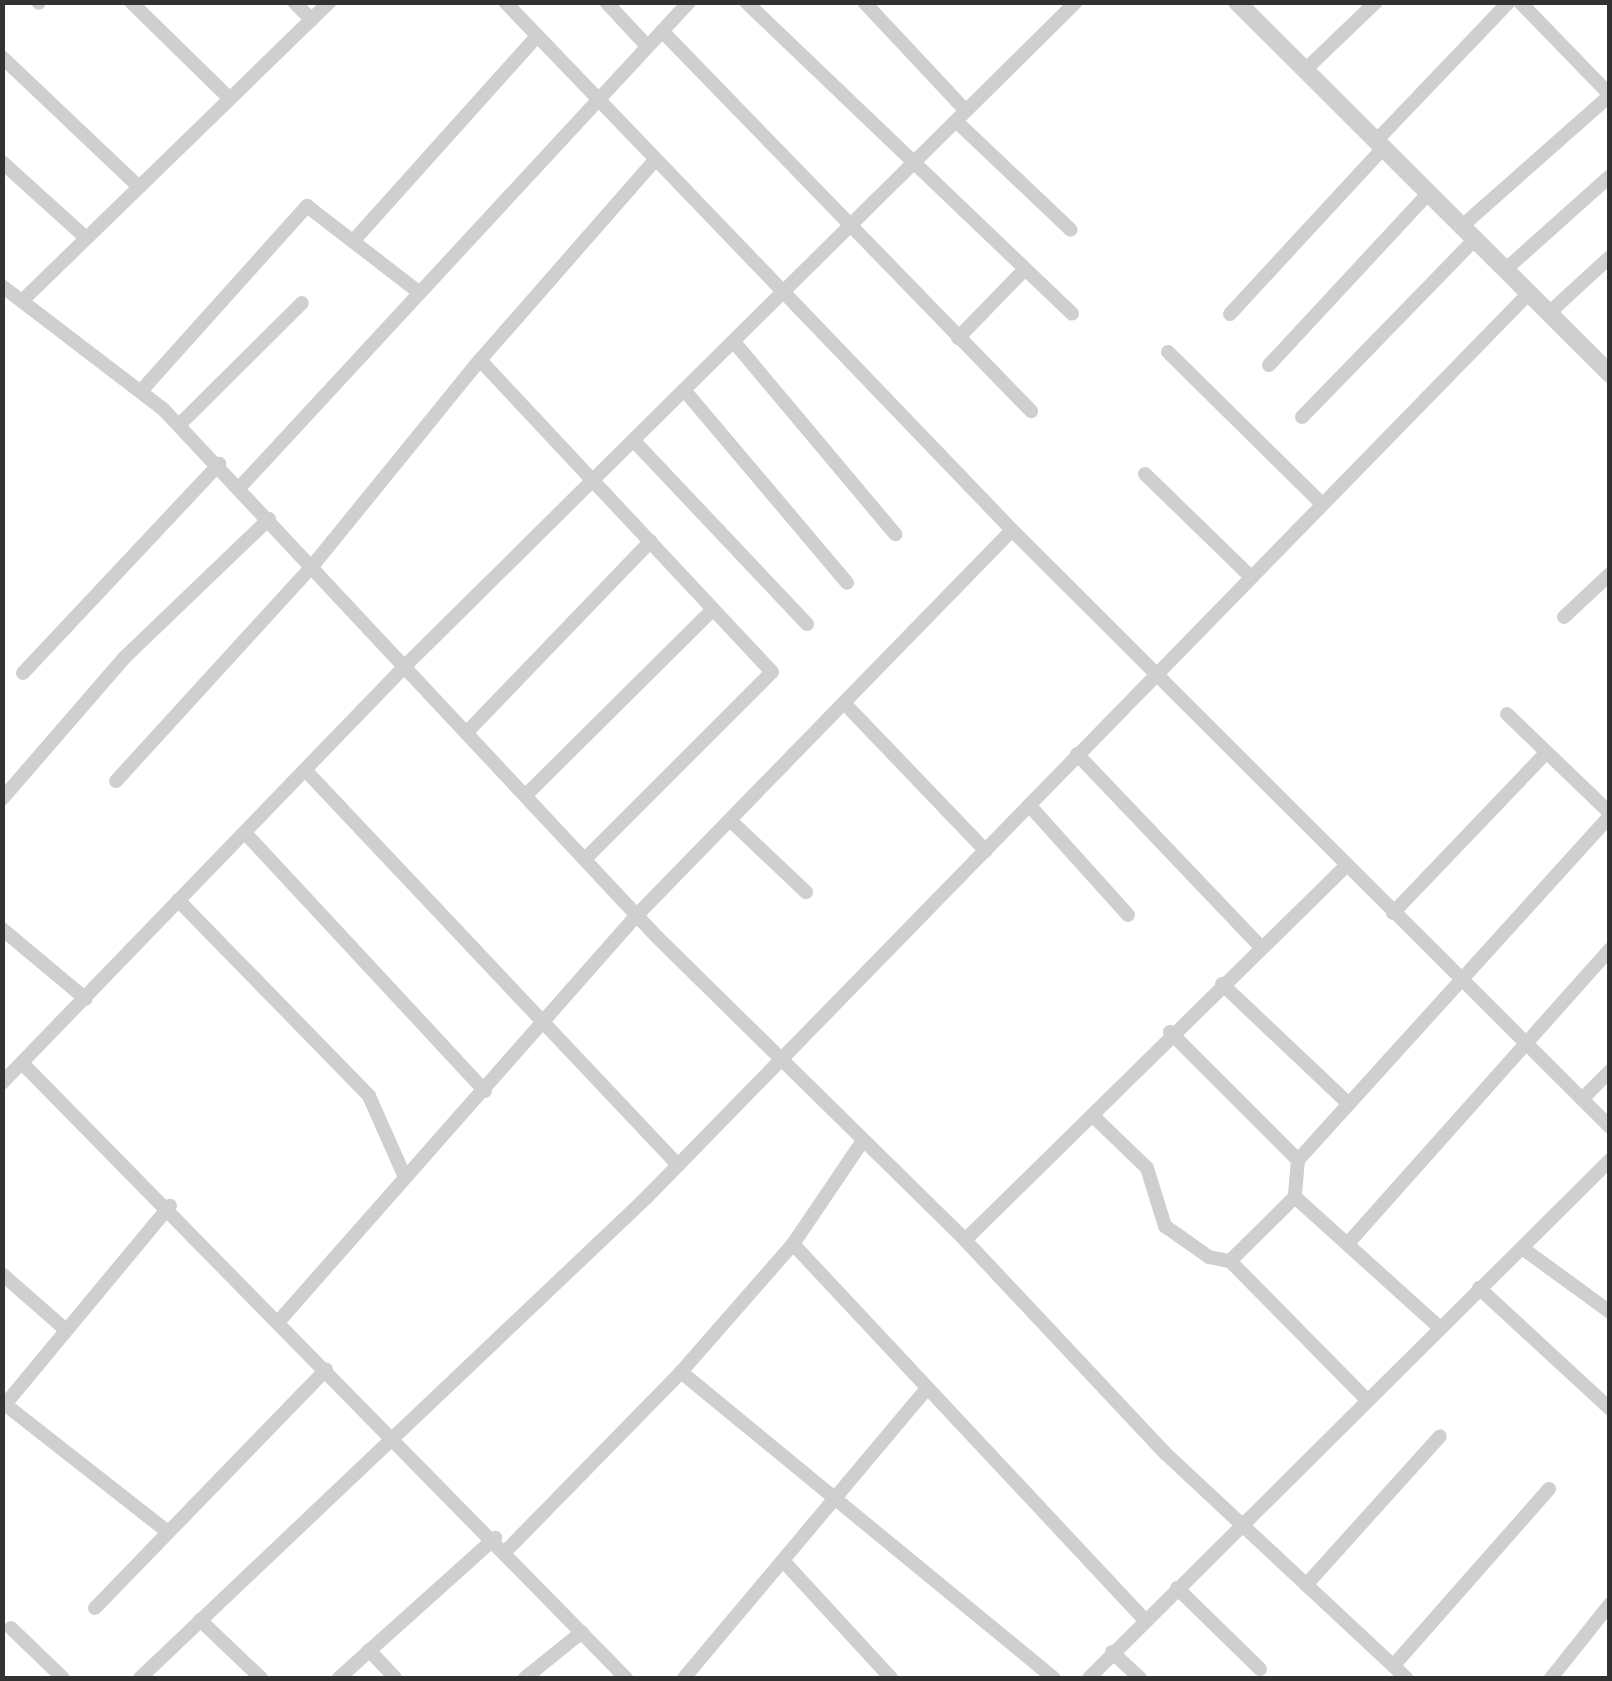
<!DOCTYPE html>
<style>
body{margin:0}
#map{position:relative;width:1612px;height:1681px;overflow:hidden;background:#fff;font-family:Karla,sans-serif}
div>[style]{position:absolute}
.minor>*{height:14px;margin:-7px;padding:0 7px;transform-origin:7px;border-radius:7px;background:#cfcfcf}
.tertiary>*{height:18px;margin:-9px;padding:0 9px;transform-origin:9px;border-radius:9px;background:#cfcfcf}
span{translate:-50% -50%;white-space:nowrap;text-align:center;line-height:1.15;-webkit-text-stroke:10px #fff;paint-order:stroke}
.frame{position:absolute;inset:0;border:5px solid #323232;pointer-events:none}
</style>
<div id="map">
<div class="minor">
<div style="left:38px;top:2px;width:1px;rotate:45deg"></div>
<div style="left:131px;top:2px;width:137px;rotate:44.4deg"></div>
<div style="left:294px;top:2px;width:25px;rotate:45deg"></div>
<div style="left:505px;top:2px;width:732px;rotate:46.16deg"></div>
<div style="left:1012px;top:530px;width:845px;rotate:44.95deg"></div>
<div style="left:606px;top:2px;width:60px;rotate:47deg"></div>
<div style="left:746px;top:2px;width:451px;rotate:43.7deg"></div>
<div style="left:864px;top:2px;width:149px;rotate:46.9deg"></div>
<div style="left:662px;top:31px;width:530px;rotate:45.84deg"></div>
<div style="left:2px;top:57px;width:186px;rotate:43.5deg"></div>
<div style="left:1305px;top:70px;width:98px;rotate:-43.8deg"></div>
<div style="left:956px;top:121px;width:158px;rotate:43.5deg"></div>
<div style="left:1376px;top:141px;width:192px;rotate:-46.3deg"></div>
<div style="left:2px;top:162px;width:110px;rotate:42.1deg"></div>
<div style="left:1461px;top:227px;width:199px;rotate:-41.5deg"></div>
<div style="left:1610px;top:95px;width:129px;rotate:-134.1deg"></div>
<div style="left:355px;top:239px;width:273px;rotate:-48.1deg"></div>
<div style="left:1505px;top:270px;width:141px;rotate:-41.8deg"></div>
<div style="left:2px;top:286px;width:204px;rotate:37.4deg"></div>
<div style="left:164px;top:410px;width:722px;rotate:46.91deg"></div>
<div style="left:657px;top:937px;width:432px;rotate:44.5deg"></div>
<div style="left:965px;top:1240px;width:292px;rotate:46.8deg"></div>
<div style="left:1165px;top:1453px;width:330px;rotate:43deg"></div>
<div style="left:24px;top:299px;width:426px;rotate:-44.2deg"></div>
<div style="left:1549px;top:313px;width:83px;rotate:-42.6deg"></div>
<div style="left:1230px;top:314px;width:226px;rotate:-47.3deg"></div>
<div style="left:958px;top:338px;width:96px;rotate:-45.8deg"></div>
<div style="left:734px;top:342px;width:251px;rotate:50deg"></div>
<div style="left:1168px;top:352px;width:215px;rotate:44.6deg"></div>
<div style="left:1269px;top:365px;width:233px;rotate:-47.1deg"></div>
<div style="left:141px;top:391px;width:249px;rotate:-48.1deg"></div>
<div style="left:307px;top:206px;width:138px;rotate:37.6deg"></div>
<div style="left:685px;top:391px;width:251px;rotate:49.8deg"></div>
<div style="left:1302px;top:417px;width:247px;rotate:-45.8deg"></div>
<div style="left:179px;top:425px;width:173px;rotate:-44.8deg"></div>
<div style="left:634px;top:441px;width:252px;rotate:46.6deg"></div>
<div style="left:1145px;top:474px;width:145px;rotate:44.2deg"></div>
<div style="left:241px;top:486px;width:660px;rotate:-47.21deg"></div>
<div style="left:1564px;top:617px;width:63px;rotate:-43.1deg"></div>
<div style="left:23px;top:673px;width:287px;rotate:-46.8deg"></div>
<div style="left:846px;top:705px;width:202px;rotate:46.2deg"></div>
<div style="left:1507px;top:714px;width:143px;rotate:43.9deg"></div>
<div style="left:469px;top:730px;width:262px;rotate:-46.1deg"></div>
<div style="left:1077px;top:754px;width:265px;rotate:46.4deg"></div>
<div style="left:308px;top:773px;width:538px;rotate:46.66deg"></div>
<div style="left:116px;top:781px;width:294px;rotate:-47.6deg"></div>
<div style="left:314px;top:564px;width:263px;rotate:-50.9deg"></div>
<div style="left:529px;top:792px;width:258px;rotate:-44.8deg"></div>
<div style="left:2px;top:799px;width:186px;rotate:-49.1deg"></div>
<div style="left:124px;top:658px;width:201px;rotate:-43.8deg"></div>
<div style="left:1029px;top:805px;width:148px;rotate:48deg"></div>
<div style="left:732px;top:822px;width:102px;rotate:43.4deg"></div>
<div style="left:248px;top:836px;width:348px;rotate:47.1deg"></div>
<div style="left:588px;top:856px;width:260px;rotate:-45deg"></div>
<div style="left:772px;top:672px;width:427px;rotate:-133.1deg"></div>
<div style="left:480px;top:360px;width:266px;rotate:-48.8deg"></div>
<div style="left:178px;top:900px;width:274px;rotate:45.7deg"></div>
<div style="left:369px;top:1096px;width:86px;rotate:66.1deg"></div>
<div style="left:1393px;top:913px;width:221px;rotate:-46.3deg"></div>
<div style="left:2px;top:929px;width:109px;rotate:39.8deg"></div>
<div style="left:1222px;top:984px;width:173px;rotate:43.4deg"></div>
<div style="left:1170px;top:1032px;width:181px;rotate:45deg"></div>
<div style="left:1298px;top:1160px;width:37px;rotate:95deg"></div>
<div style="left:1295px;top:1197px;width:194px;rotate:42.1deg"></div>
<div style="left:23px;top:1064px;width:861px;rotate:45.52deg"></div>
<div style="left:2px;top:1083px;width:584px;rotate:-45.97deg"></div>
<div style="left:408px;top:663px;width:940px;rotate:-44.7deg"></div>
<div style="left:1582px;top:1099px;width:40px;rotate:-45deg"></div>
<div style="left:1093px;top:1116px;width:75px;rotate:43.9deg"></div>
<div style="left:1147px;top:1168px;width:61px;rotate:72.8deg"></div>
<div style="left:1165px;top:1226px;width:54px;rotate:35.2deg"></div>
<div style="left:1209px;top:1257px;width:21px;rotate:11deg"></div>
<div style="left:1230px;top:1261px;width:91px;rotate:-44.6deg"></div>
<div style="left:1298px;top:1160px;width:464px;rotate:-47.8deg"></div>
<div style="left:965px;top:1240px;width:535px;rotate:-44.47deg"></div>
<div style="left:1350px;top:1241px;width:391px;rotate:-48.3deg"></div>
<div style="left:793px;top:1244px;width:512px;rotate:46.9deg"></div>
<div style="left:1522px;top:1248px;width:109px;rotate:36deg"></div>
<div style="left:1230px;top:1261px;width:194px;rotate:45.4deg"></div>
<div style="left:2px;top:1274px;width:85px;rotate:41.2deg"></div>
<div style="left:1479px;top:1288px;width:178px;rotate:42.7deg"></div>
<div style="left:279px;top:1321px;width:541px;rotate:-48.6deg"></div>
<div style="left:637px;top:915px;width:537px;rotate:-45.75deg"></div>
<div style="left:681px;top:1372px;width:482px;rotate:39.4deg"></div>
<div style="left:2px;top:1402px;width:206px;rotate:38.1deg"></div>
<div style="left:2px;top:1408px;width:263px;rotate:-50.3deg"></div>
<div style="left:505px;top:1552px;width:252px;rotate:-45.6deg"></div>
<div style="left:681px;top:1372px;width:170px;rotate:-48.8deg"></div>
<div style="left:793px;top:1244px;width:123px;rotate:-55.9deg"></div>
<div style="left:787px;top:1565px;width:154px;rotate:47.4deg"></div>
<div style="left:1306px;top:1585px;width:200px;rotate:-48deg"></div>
<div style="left:1177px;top:1588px;width:116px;rotate:44.3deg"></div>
<div style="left:95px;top:1608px;width:332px;rotate:-45.9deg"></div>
<div style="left:200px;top:1620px;width:84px;rotate:43.6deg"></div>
<div style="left:11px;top:1628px;width:72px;rotate:43.9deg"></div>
<div style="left:369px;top:1650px;width:38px;rotate:47deg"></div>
<div style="left:1112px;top:1652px;width:38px;rotate:43deg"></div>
<div style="left:1393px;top:1666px;width:236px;rotate:-48.6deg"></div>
<div style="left:140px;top:1678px;width:696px;rotate:-43.49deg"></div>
<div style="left:645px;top:1199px;width:1266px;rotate:-45.7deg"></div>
<div style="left:339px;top:1678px;width:210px;rotate:-41.9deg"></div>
<div style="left:525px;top:1678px;width:73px;rotate:-38.9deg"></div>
<div style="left:684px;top:1678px;width:376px;rotate:-50deg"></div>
<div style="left:1089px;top:1678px;width:735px;rotate:-44.83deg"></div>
<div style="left:1551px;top:1678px;width:95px;rotate:-51.4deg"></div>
</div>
<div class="tertiary">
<div style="left:1237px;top:2px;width:527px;rotate:44.92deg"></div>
</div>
<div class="frame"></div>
</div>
